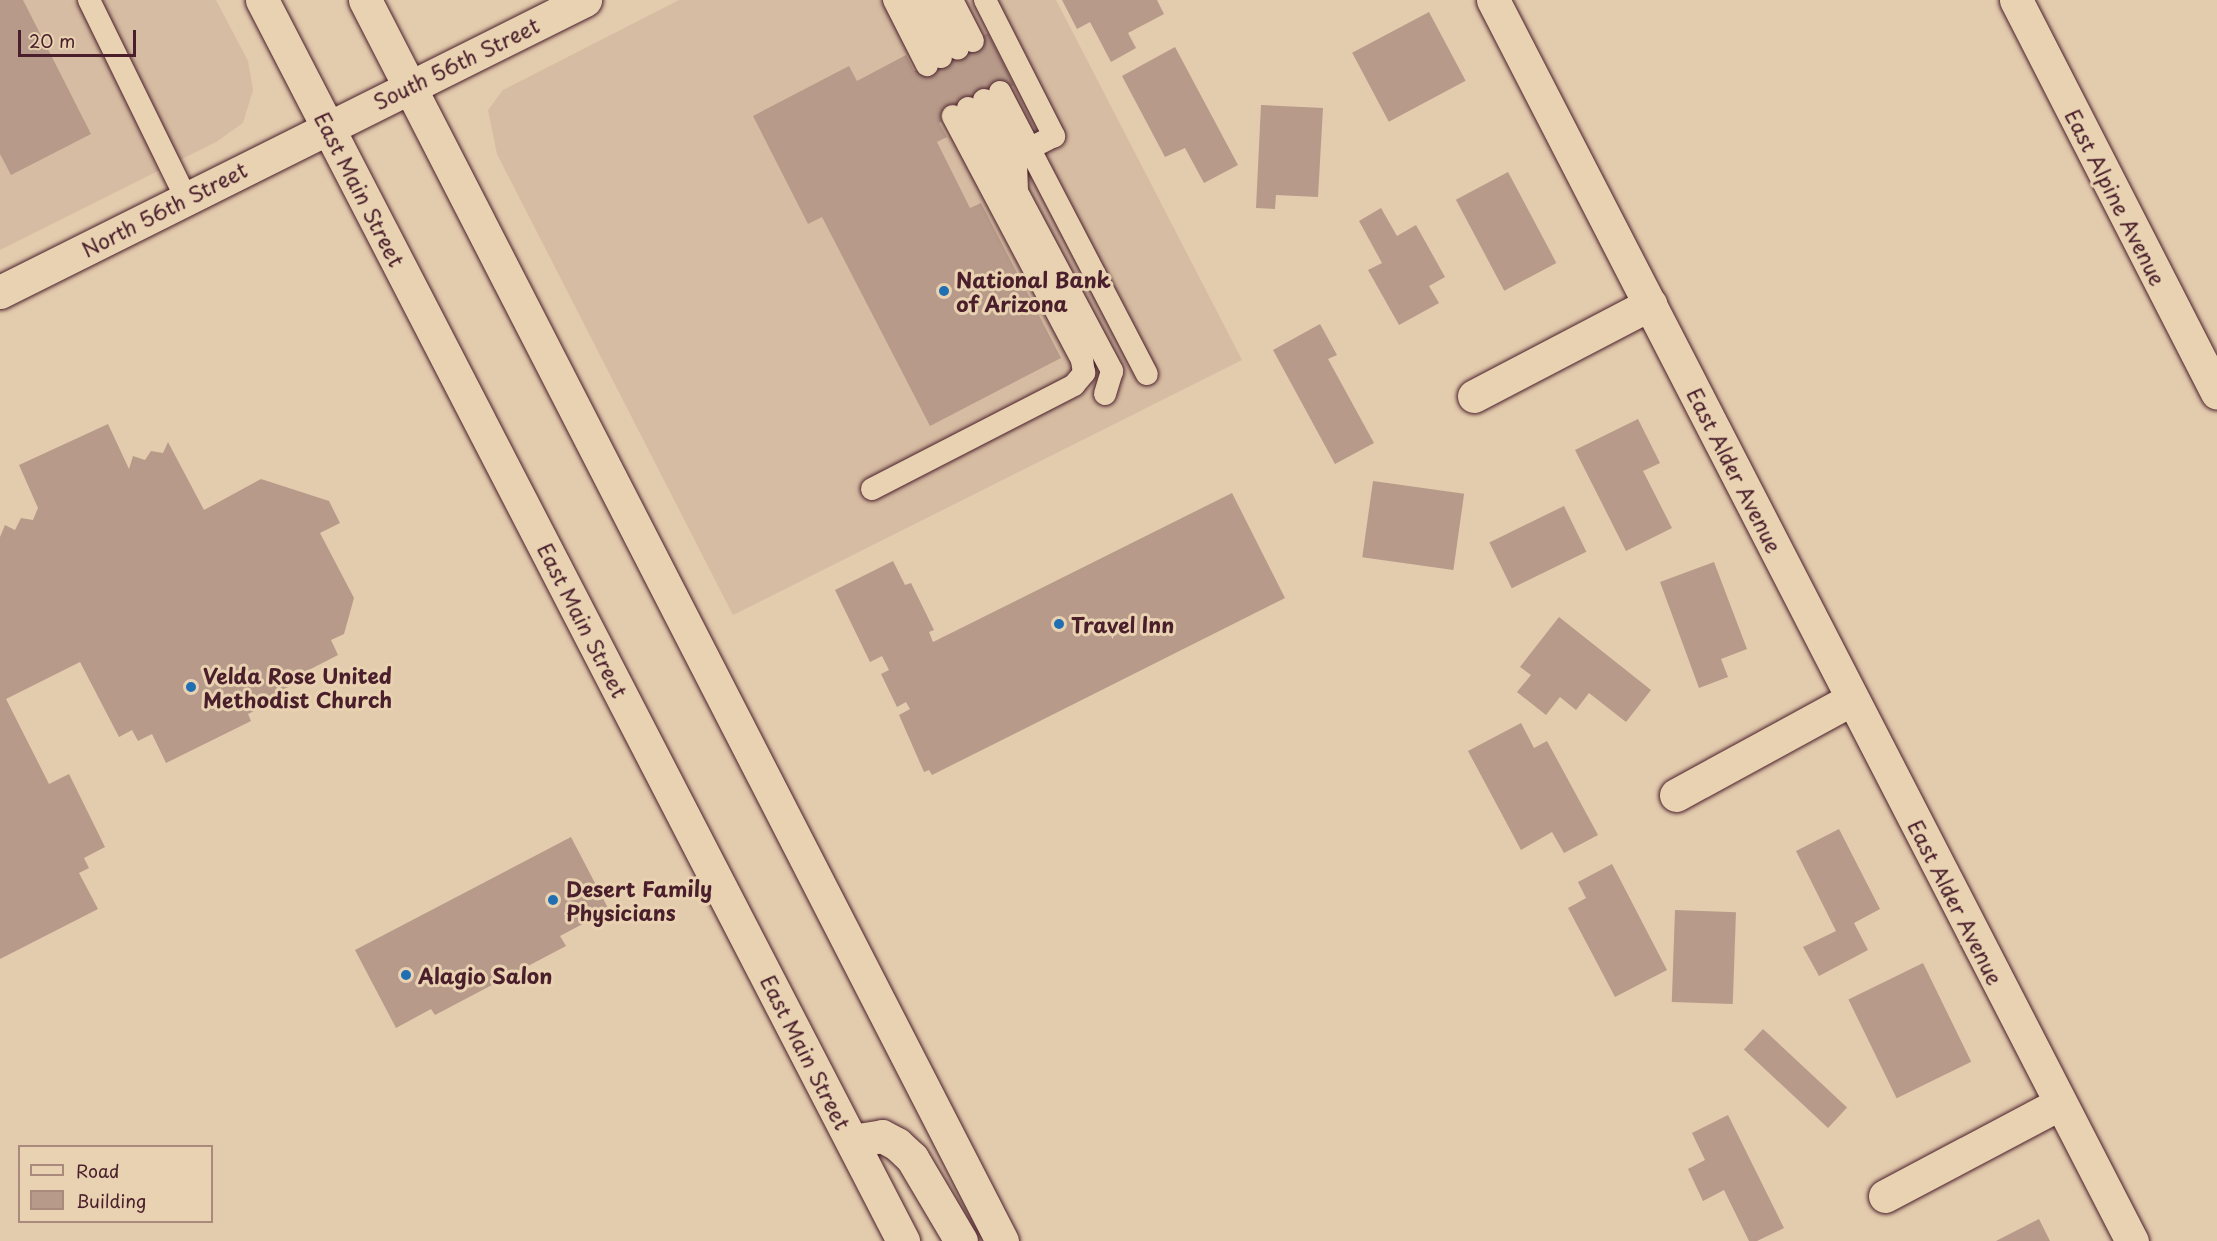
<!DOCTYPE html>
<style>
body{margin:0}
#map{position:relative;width:2217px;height:1241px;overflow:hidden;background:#e3cbad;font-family:"Playpen Sans",sans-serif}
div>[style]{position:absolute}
.built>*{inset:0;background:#d6bca2}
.building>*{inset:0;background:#b79a89;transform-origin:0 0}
.roads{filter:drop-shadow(0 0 2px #4a1f2b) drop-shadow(0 0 2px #4a1f2b)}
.lane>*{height:22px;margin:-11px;padding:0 11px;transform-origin:11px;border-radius:11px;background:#e9d2b2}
.street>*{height:33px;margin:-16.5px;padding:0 16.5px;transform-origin:16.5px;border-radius:16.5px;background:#e9d2b2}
.secondary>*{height:33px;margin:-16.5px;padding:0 16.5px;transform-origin:16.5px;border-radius:16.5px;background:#e9d2b2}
.primary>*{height:33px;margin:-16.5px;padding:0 16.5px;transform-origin:16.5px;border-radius:16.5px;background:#e9d2b2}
.dots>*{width:16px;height:16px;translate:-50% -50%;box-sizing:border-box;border:3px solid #e9d2b2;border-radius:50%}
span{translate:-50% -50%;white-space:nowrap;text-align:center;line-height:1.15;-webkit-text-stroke:6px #e9d2b2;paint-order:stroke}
.street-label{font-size:21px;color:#4a1f2b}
.poi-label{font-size:21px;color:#4a1f2b;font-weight:700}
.left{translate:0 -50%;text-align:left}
.legend{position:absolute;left:18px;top:1145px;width:195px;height:78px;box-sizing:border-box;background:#e9d2b2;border:2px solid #a98a7c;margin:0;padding:8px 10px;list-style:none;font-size:18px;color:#4a1f2b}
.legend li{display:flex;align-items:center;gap:12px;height:30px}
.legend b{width:30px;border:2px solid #a98a7c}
.scale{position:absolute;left:18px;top:30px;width:118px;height:27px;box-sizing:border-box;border:3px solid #4a1f2b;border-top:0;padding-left:8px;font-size:18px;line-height:21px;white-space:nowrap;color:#4a1f2b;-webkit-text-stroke:4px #e9d2b2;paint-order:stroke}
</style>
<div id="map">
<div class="built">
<div style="clip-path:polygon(0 0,216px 0,248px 61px,253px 90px,243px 123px,216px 142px,0 250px)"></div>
<div style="clip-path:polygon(679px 0,1056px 0,1242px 360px,733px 615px,497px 154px,488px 110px,503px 90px)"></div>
</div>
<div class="building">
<div style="clip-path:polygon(0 0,23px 0,91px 134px,11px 175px,0 154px)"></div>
<div style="clip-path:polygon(1062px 0,1157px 0,1164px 14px,1128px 33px,1136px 48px,1111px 62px,1090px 22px,1077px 29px)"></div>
<div style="left:1429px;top:12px;width:78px;height:87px;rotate:62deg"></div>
<div style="clip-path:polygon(988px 33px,1014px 85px,939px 123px,947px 137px,937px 142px,970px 208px,981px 203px,1061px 358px,930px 426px,822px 217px,808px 224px,753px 116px,849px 66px,857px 81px,906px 55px,914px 71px)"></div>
<div style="clip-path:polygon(1175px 47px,1238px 165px,1204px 183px,1185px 148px,1165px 157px,1122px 76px)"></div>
<div style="clip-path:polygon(1261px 105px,1323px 108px,1318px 197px,1276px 195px,1275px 209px,1256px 208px)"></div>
<div style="left:1508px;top:172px;width:103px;height:59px;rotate:62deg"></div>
<div style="clip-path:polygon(1381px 208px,1397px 236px,1416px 225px,1445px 277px,1429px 286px,1439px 303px,1399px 325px,1368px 270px,1382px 263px,1359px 221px)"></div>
<div style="clip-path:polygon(1320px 324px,1337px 355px,1328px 359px,1374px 443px,1335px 464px,1273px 350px)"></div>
<div style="clip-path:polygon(1638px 419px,1660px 463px,1643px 471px,1672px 528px,1626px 551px,1575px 450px)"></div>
<div style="clip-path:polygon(108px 424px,129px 469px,133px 456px,145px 460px,151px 451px,163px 453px,168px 442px,204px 510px,261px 479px,329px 501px,340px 523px,320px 533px,354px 598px,344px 634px,331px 640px,338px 655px,301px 674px,304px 679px,273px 695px,276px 700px,248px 714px,251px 721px,166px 763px,152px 734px,138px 741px,132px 730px,119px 737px,80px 662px,6px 699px,49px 784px,69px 774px,105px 847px,84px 858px,89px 868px,79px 873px,98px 909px,0 959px,0 537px,5px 525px,15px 530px,21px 518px,33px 520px,38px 508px,19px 465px)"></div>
<div style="left:1373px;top:481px;width:92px;height:77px;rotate:8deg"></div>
<div style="clip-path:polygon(1232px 493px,1285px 598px,932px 775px,929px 770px,924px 772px,899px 715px,910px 709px,906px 702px,897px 707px,881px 674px,889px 670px,882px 656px,870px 662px,835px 590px,893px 561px,905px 585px,911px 583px,934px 630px,929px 632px,933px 642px)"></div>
<div style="left:1564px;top:506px;width:51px;height:83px;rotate:64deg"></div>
<div style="clip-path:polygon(1714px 562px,1747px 649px,1721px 659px,1728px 677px,1699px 688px,1660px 582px)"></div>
<div style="clip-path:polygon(1559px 617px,1651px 690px,1626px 722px,1589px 693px,1576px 710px,1560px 697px,1546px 715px,1517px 692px,1531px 675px,1520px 667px)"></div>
<div style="clip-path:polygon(1521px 723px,1534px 748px,1547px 741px,1598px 835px,1564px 853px,1552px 832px,1521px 850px,1468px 751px)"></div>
<div style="clip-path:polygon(1839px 829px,1880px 909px,1854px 923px,1868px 950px,1819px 976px,1803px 947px,1836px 931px,1796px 851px)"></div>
<div style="clip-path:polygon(571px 837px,609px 910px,560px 936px,566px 946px,435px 1015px,431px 1009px,396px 1028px,355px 950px)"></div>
<div style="clip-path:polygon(1612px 864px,1667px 970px,1615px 997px,1568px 908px,1586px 898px,1578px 882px)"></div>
<div style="left:1675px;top:910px;width:61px;height:92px;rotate:2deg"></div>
<div style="left:1923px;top:963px;width:110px;height:83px;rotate:64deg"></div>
<div style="left:1763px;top:1029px;width:115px;height:28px;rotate:43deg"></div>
<div style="clip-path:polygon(1728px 1115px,1784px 1228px,1757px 1241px,1749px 1241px,1724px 1190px,1703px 1201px,1688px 1169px,1705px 1160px,1692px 1133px)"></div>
<div style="clip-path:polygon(2039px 1219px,2050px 1241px,1996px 1241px)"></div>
</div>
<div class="roads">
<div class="lane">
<div style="left:89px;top:0;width:220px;rotate:63.9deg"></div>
<div style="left:894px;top:0;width:73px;rotate:63.1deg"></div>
<div style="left:912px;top:0;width:64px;rotate:63deg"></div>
<div style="left:932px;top:0;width:55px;rotate:62deg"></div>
<div style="left:952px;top:0;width:46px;rotate:62.9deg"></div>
<div style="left:985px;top:0;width:153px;rotate:63.1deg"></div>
<div style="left:1054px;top:136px;width:28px;rotate:153deg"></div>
<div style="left:1000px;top:92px;width:318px;rotate:62.5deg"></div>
<div style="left:984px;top:100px;width:71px;rotate:63.1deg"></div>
<div style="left:1016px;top:163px;width:29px;rotate:88deg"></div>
<div style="left:968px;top:108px;width:72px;rotate:63.4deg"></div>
<div style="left:1000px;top:172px;width:26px;rotate:50deg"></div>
<div style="left:1017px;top:192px;width:203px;rotate:62deg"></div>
<div style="left:1112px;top:371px;width:24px;rotate:107deg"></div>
<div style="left:872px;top:489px;width:227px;rotate:-27.2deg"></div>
<div style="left:1074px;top:385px;width:16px;rotate:-50deg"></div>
<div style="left:1084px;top:373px;width:13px;rotate:-99deg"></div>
<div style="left:1082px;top:360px;width:276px;rotate:-117.9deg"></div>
</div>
<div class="street">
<div style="left:1493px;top:0;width:1396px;rotate:62.76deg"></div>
<div style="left:2016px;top:0;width:441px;rotate:62.9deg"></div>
<div style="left:1474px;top:396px;width:199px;rotate:-27.6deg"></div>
<div style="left:1676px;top:795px;width:200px;rotate:-28.6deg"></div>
<div style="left:1885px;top:1196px;width:197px;rotate:-27.9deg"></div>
</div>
<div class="secondary">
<div style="left:0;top:292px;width:654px;rotate:-26.53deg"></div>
</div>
<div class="primary">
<div style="left:262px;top:0;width:1397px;rotate:62.68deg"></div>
<div style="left:365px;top:0;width:1395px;rotate:62.83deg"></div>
<div style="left:852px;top:1141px;width:30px;rotate:-9deg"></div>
<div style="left:882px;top:1136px;width:17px;rotate:28deg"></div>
<div style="left:897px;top:1144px;width:21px;rotate:43deg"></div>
<div style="left:912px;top:1158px;width:96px;rotate:59.4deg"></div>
</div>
</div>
<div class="dots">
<div style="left:944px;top:291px;background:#1f6fb2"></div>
<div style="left:1059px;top:624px;background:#1f6fb2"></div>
<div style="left:191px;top:687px;background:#1f6fb2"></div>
<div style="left:553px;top:900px;background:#1f6fb2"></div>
<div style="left:406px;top:975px;background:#1f6fb2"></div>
</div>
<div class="street-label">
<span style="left:456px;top:63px;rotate:-26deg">South 56th Street</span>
<span style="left:360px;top:189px;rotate:63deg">East Main Street</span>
<span style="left:2116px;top:197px;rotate:63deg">East Alpine Avenue</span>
<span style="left:164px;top:209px;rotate:-27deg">North 56th Street</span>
<span style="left:1735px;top:470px;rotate:63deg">East Alder Avenue</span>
<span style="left:583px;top:620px;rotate:63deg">East Main Street</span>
<span style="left:1956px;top:902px;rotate:63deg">East Alder Avenue</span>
<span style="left:806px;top:1052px;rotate:63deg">East Main Street</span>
</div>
<div class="poi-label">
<span class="left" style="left:956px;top:291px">National Bank<br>of Arizona</span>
<span class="left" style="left:1071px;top:624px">Travel Inn</span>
<span class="left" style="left:203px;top:687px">Velda Rose United<br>Methodist Church</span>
<span class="left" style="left:566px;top:900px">Desert Family<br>Physicians</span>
<span class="left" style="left:418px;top:975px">Alagio Salon</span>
</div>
<ul class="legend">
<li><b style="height:8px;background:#e9d2b2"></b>Road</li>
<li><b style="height:16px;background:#b79a89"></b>Building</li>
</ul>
<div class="scale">20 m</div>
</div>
